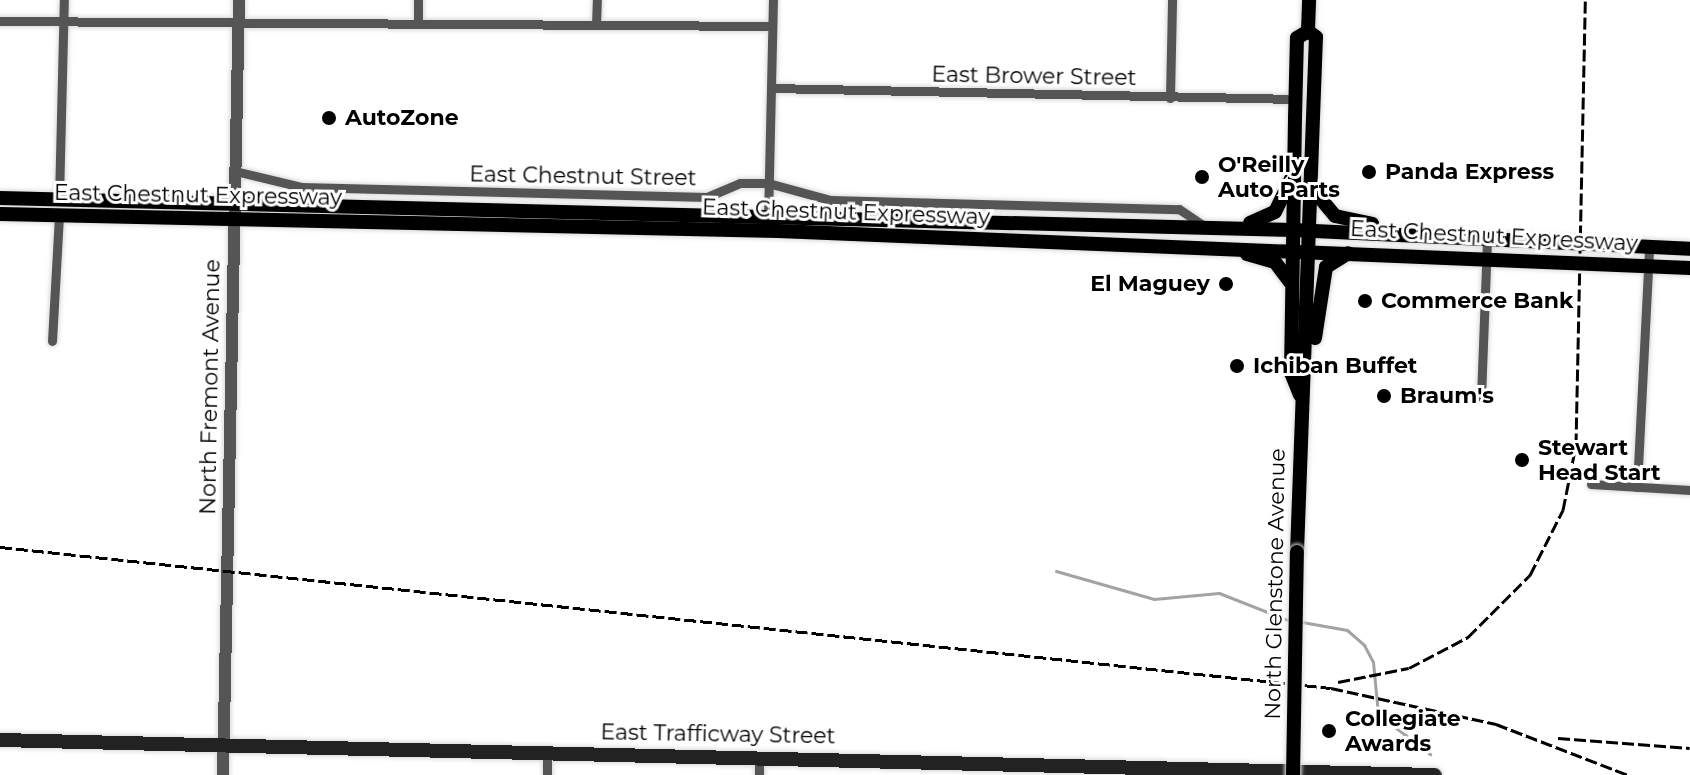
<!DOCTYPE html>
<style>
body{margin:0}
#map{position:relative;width:1690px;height:775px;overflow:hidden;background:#fff;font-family:Montserrat,sans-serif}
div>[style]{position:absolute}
.stream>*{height:3px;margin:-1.5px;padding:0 1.5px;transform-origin:1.5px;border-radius:1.5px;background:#a3a3a3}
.roads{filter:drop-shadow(0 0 2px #dbdbdb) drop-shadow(0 0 2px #dbdbdb)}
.minor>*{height:9px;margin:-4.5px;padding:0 4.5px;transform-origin:4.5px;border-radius:4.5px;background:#555}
.tertiary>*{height:12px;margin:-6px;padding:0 6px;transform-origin:6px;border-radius:6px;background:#555}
.secondary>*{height:14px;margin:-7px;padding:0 7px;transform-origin:7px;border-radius:7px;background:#222}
.primary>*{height:14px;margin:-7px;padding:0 7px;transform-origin:7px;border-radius:7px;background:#000}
.rail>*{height:3px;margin-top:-1.5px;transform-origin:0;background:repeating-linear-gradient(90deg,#000 0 12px,transparent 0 16px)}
.bridges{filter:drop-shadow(0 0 2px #dbdbdb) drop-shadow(0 0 2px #dbdbdb)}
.primary-bridge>*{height:14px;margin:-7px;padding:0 7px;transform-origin:7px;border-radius:7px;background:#000}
.dots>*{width:22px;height:22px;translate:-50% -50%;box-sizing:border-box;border:4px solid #fff;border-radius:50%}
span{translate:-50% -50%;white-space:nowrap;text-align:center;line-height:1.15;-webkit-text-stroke:6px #fff;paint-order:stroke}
.street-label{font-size:22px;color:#000}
.poi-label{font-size:22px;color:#000;font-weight:700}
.left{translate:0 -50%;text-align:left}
.right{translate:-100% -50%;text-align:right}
</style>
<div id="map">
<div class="stream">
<div style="left:1056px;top:571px;width:102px;rotate:15.9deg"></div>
<div style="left:1154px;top:599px;width:65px;rotate:-5.3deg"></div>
<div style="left:1219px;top:593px;width:76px;rotate:21.5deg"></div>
<div style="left:1302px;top:622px;width:46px;rotate:10.1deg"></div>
<div style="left:1347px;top:630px;width:23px;rotate:41deg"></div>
<div style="left:1364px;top:645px;width:19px;rotate:62deg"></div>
<div style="left:1373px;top:662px;width:52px;rotate:84.5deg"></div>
<div style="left:1378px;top:714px;width:66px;rotate:37.6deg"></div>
</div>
<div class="roads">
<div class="minor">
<div style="left:0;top:21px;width:772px;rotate:0.37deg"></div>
<div style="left:418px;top:24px;width:24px;rotate:-90deg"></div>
<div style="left:596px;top:25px;width:25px;rotate:-88deg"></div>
<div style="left:771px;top:88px;width:524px;rotate:1.2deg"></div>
<div style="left:1170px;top:98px;width:98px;rotate:-88.8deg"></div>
<div style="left:235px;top:171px;width:68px;rotate:13.6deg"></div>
<div style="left:301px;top:187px;width:406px;rotate:1.4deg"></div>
<div style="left:707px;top:197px;width:36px;rotate:-23deg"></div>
<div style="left:740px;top:183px;width:28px"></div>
<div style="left:768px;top:183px;width:64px;rotate:15.3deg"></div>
<div style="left:830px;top:200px;width:349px;rotate:1.5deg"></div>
<div style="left:1179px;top:209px;width:32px;rotate:34deg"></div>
<div style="left:59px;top:199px;width:199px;rotate:-88.6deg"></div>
<div style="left:768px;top:219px;width:219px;rotate:-88.7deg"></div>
<div style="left:52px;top:341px;width:126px;rotate:-86.8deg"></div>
<div style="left:1481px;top:397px;width:159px;rotate:-87.8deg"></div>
<div style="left:1591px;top:484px;width:99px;rotate:3.5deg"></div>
<div style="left:1637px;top:487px;width:241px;rotate:-87.1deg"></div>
<div style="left:547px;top:775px;width:23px;rotate:-90deg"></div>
<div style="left:759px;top:775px;width:18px;rotate:-90deg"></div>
</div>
<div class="tertiary">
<div style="left:223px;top:775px;width:775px;rotate:-88.82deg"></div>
</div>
<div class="secondary">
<div style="left:0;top:740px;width:1435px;rotate:1.4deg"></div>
</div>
<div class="primary">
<div style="left:1308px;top:31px;width:31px;rotate:-88deg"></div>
<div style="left:1315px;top:192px;width:31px;rotate:50deg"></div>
<div style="left:1335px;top:216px;width:38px;rotate:12deg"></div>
<div style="left:0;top:198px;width:1293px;rotate:1.42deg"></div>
<div style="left:1293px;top:230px;width:397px;rotate:2.7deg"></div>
<div style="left:0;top:214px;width:778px;rotate:1.25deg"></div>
<div style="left:778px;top:231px;width:913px;rotate:2.32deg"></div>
<div style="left:1250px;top:223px;width:27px;rotate:-24deg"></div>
<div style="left:1275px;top:212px;width:41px;rotate:-64.1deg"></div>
<div style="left:1247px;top:254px;width:29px;rotate:16deg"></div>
<div style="left:1275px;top:262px;width:25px;rotate:53deg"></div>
<div style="left:1315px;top:338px;width:72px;rotate:-81.2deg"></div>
<div style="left:1326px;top:267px;width:26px;rotate:-32deg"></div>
<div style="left:1300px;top:395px;width:24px;rotate:-112deg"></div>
<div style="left:1291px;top:373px;width:255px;rotate:-89.1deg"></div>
<div style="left:1295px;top:118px;width:80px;rotate:-88.6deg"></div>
<div style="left:1297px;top:38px;width:13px;rotate:-32deg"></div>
<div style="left:1297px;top:552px;width:515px;rotate:-87.89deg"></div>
<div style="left:1316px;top:37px;width:10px;rotate:-143deg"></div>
</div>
</div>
<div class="rail">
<div style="left:0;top:547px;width:1338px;rotate:6.05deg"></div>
<div style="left:1331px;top:688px;width:169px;rotate:12.3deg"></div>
<div style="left:1496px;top:724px;width:142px;rotate:21.1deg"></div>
<div style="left:1338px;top:682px;width:72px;rotate:-11.2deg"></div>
<div style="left:1409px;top:668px;width:67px;rotate:-27.7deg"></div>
<div style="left:1468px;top:637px;width:88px;rotate:-45deg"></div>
<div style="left:1530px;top:575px;width:73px;rotate:-63.1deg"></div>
<div style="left:1563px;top:510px;width:66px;rotate:-78.7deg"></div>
<div style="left:1576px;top:445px;width:445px;rotate:-88.8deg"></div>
<div style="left:1558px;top:738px;width:132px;rotate:4.3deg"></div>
</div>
<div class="bridges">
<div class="primary-bridge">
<div style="left:1293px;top:775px;width:223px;rotate:-89deg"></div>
</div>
</div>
<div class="dots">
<div style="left:329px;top:118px;background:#000"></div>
<div style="left:1369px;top:172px;background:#000"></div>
<div style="left:1202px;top:177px;background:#000"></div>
<div style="left:1226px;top:284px;background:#000"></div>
<div style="left:1365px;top:301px;background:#000"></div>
<div style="left:1237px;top:366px;background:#000"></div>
<div style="left:1384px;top:396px;background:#000"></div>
<div style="left:1522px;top:460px;background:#000"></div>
<div style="left:1329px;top:731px;background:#000"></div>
</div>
<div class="street-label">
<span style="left:1034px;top:76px;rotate:1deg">East Brower Street</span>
<span style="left:583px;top:176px;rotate:1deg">East Chestnut Street</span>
<span style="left:198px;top:195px;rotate:1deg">East Chestnut Expressway</span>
<span style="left:846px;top:212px;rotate:2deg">East Chestnut Expressway</span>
<span style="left:1494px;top:236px;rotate:3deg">East Chestnut Expressway</span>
<span style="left:210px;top:387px;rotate:-89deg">North Fremont Avenue</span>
<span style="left:1275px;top:584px;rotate:-89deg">North Glenstone Avenue</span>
<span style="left:718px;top:734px;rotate:1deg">East Trafficway Street</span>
</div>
<div class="poi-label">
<span class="left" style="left:345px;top:118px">AutoZone</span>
<span class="left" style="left:1218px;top:177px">O'Reilly<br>Auto Parts</span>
<span class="left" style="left:1385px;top:172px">Panda Express</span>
<span class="right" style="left:1210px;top:284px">El Maguey</span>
<span class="left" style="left:1381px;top:301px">Commerce Bank</span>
<span class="left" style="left:1253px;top:366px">Ichiban Buffet</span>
<span class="left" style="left:1400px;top:396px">Braum's</span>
<span class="left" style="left:1538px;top:460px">Stewart<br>Head Start</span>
<span class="left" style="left:1345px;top:731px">Collegiate<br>Awards</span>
</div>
</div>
